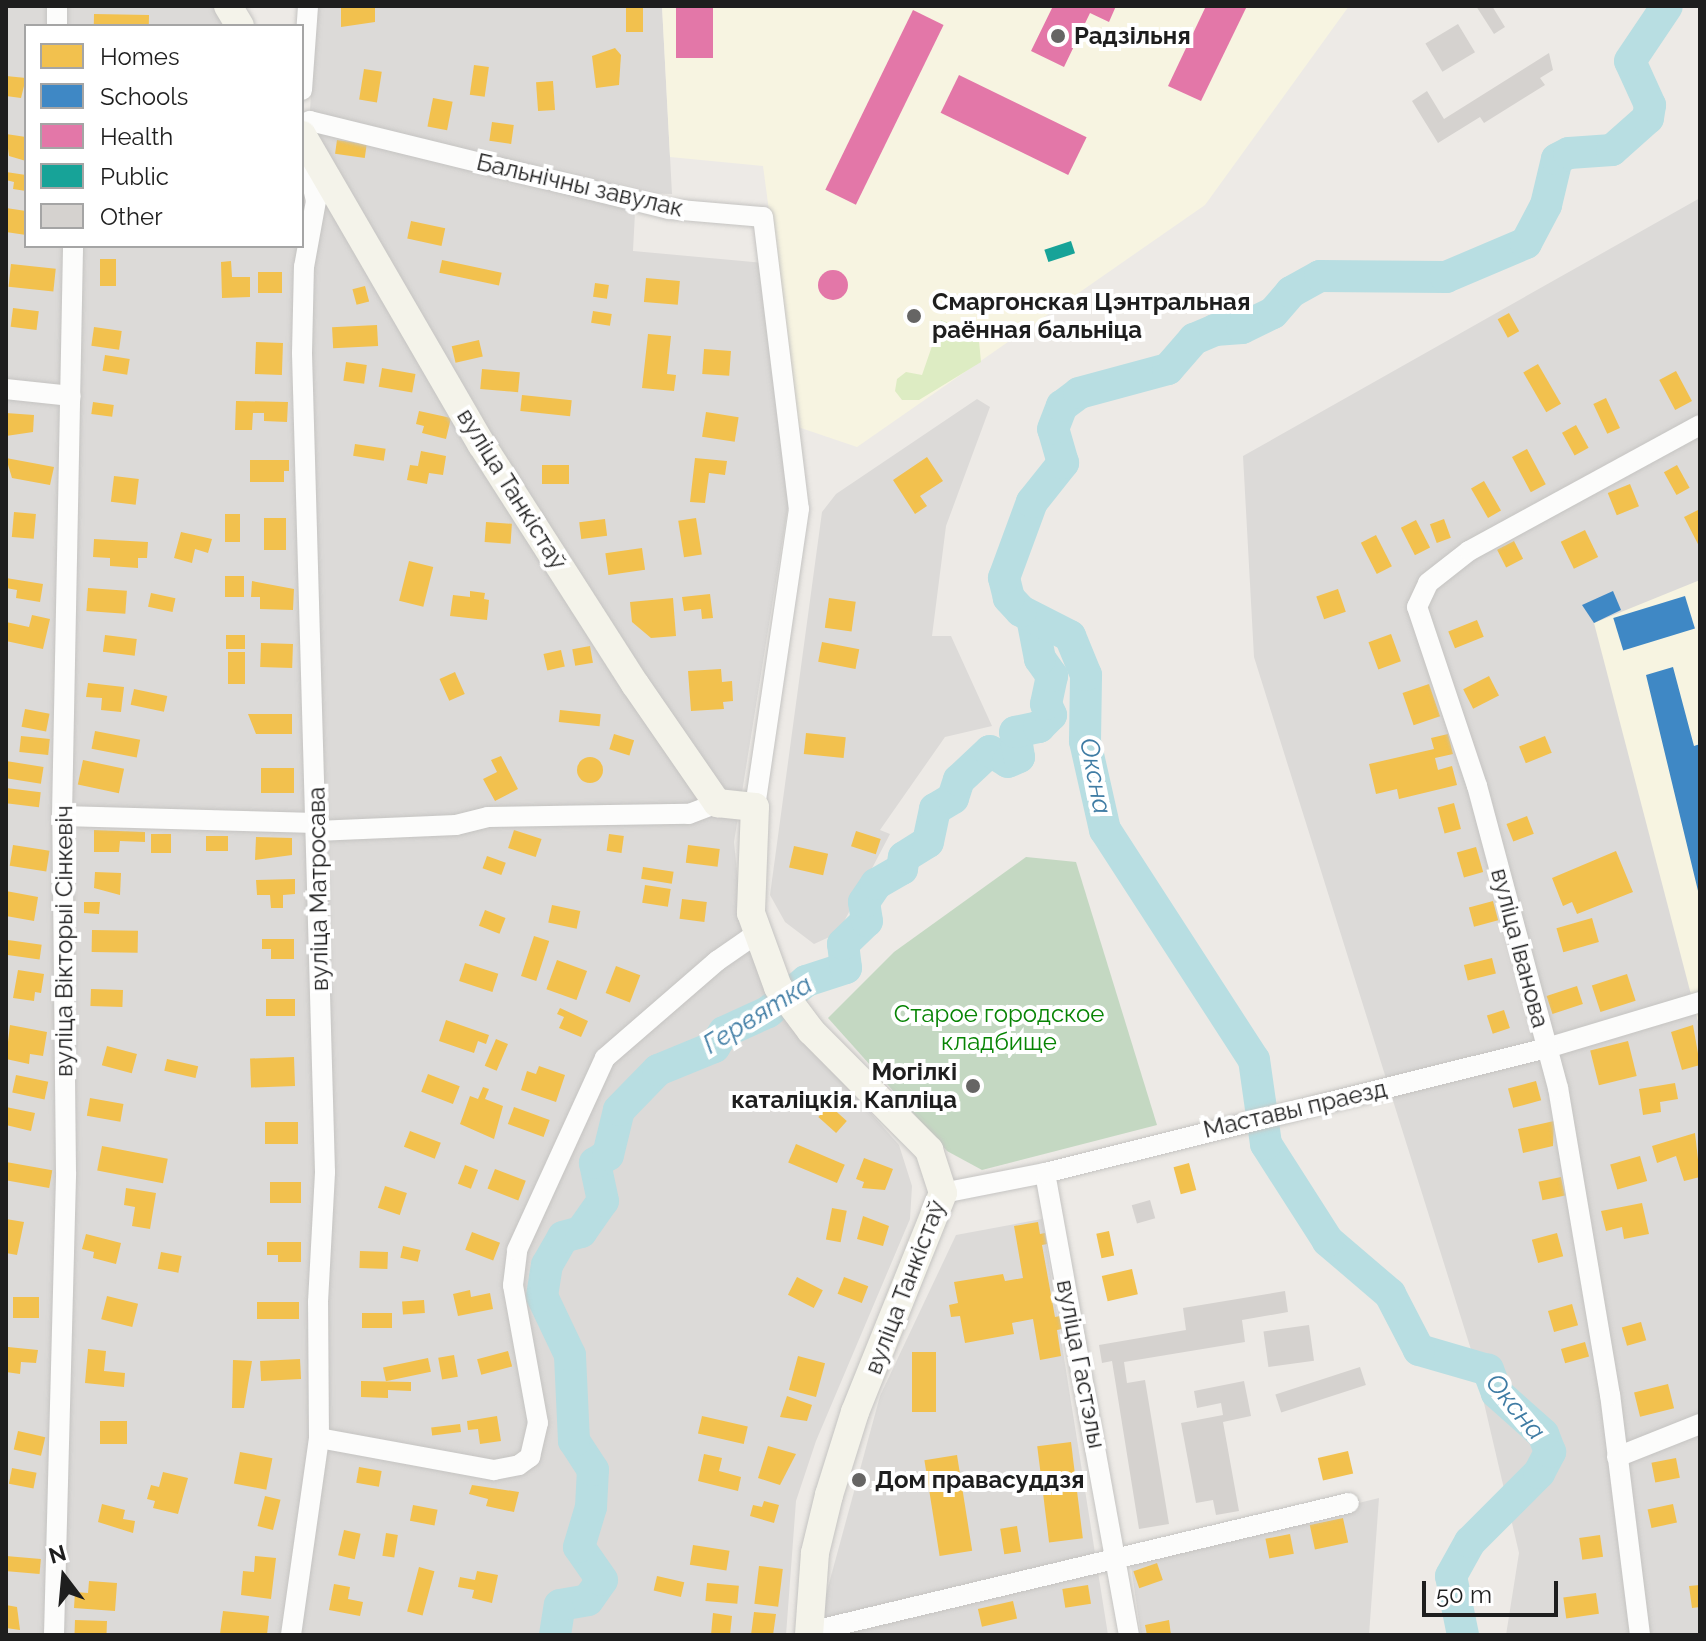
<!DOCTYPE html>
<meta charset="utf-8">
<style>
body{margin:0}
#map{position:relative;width:1706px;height:1641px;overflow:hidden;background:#edeae6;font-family:Raleway,sans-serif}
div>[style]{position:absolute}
.residential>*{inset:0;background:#dcdad8}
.education>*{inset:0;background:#f7f4e1}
.grass>*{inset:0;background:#ddecc3}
.cemetery>*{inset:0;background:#c4d8c2}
.homes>*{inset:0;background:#f2c14e;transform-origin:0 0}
.round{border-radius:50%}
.schools>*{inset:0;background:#3f88c5;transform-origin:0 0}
.health>*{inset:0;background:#e377a8;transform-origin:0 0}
.public>*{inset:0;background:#17a398;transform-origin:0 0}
.river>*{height:32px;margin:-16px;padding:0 16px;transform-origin:16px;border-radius:16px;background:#b8dee2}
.building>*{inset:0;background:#d5d2cf;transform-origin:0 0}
.roads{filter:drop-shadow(0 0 2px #c5c4c2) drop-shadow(0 0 2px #c5c4c2)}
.street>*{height:20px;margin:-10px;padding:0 10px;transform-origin:10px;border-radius:10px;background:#fcfcfb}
.secondary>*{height:28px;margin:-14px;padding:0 14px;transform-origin:14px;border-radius:14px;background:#f4f3ea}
.dots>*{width:22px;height:22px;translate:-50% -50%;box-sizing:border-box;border:4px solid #fff;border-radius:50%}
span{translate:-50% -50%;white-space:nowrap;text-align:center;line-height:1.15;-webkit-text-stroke:8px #fff;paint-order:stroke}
.poi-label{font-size:24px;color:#1e1e1e;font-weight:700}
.left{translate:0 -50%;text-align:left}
.right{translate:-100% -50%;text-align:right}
.street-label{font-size:24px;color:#1e1e1e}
.park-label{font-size:24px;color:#078404}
.water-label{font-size:26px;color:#3f7ca4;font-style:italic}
.frame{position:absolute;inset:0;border:8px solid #1e1e1e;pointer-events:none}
.legend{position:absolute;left:24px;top:24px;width:280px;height:224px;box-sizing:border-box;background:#fff;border:2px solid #a5a5a5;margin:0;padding:10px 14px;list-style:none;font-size:24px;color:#1e1e1e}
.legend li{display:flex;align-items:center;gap:16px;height:40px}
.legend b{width:40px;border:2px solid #a5a5a5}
.north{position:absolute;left:24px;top:1537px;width:80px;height:80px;-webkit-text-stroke:6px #fff;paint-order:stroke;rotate:344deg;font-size:22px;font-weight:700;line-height:32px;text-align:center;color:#1e1e1e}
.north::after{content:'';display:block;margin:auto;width:28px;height:36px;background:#1e1e1e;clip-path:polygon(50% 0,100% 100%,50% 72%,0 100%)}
.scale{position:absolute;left:1422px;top:1581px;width:136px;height:36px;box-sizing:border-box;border:4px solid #1e1e1e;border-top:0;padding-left:10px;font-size:24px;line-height:28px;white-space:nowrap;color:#1e1e1e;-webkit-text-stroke:6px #fff;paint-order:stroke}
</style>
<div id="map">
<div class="residential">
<div style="clip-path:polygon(6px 6px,218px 6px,229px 26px,26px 26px,26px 246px,302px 246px,302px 117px,310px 112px,315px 6px,662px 6px,672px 194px,636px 193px,633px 251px,765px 263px,790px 494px,734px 842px,741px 910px,795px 1028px,899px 1145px,912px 1186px,910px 1219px,816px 1441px,796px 1501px,786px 1635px,6px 1635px)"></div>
<div style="clip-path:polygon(1700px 198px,1700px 1635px,1506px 1635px,1519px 1553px,1473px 1356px,1254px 657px,1243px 456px)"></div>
<div style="clip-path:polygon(977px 399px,990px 407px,946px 526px,932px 636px,951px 636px,992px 726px,945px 737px,880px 830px,890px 834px,838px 933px,814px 944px,785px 922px,770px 895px,822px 512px,836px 494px)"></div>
<div style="clip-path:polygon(1042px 1219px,1108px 1635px,815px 1635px,880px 1396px,956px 1235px)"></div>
<div style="clip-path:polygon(1379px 1498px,1369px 1635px,1141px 1635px,1130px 1559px)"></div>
</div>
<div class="education">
<div style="clip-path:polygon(662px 6px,1349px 6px,1205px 205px,857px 447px,798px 427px,763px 166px,670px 157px)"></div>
<div style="clip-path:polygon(1700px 580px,1700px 1029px,1594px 623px)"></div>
</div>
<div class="grass">
<div style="clip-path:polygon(941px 320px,970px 331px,979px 341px,981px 362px,919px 400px,902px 400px,895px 391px,897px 379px,906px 372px,922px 375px)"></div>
</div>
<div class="cemetery">
<div style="clip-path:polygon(1026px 857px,1076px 862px,1157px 1125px,982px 1170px,947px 1151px,828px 1018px,894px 952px)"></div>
</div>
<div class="homes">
<div style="clip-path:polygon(341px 6px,375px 6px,375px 22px,341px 27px)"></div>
<div style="left:626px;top:6px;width:17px;height:26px"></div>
<div style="left:94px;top:14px;width:55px;height:12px;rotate:1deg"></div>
<div style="clip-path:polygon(615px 48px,621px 55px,619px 85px,596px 88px,592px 56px)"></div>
<div style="left:474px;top:65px;width:15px;height:30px;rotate:8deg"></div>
<div style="left:364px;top:69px;width:18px;height:31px;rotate:9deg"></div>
<div style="clip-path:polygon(6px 76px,26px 78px,21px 98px,6px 96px)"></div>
<div style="left:553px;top:81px;width:29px;height:17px;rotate:86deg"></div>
<div style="left:433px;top:98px;width:20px;height:29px;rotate:11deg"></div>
<div style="left:492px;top:122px;width:22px;height:19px;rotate:8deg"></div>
<div style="clip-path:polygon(6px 134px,26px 137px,26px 161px,9px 156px)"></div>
<div style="left:337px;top:140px;width:30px;height:14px;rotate:8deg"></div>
<div style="clip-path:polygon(6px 172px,26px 175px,26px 191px,13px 189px,14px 182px,6px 180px)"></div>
<div style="clip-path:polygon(6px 208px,26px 211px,26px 235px,6px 232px)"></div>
<div style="left:411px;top:221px;width:35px;height:18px;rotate:12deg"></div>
<div style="left:100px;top:259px;width:16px;height:27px"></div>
<div style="left:442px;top:260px;width:61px;height:13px;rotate:12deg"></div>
<div style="clip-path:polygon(231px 261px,232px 277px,250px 277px,250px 297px,222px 298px,221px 262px)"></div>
<div style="left:11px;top:264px;width:45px;height:23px;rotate:6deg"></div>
<div style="left:258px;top:272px;width:24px;height:21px"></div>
<div style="left:646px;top:278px;width:34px;height:24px;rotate:5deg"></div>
<div style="left:595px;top:283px;width:14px;height:14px;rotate:8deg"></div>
<div style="left:365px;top:286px;width:16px;height:13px;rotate:75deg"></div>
<div style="left:13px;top:308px;width:26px;height:19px;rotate:7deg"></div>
<div style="left:593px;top:311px;width:19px;height:12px;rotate:9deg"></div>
<div style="left:1509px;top:313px;width:21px;height:13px;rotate:61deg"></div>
<div style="left:377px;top:325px;width:21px;height:45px;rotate:87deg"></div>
<div style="left:94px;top:327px;width:28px;height:19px;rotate:8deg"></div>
<div style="clip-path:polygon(648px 334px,671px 336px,667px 374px,676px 375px,674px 391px,642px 388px)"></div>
<div style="left:479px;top:340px;width:17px;height:28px;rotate:77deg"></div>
<div style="left:256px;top:342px;width:27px;height:32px;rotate:2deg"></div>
<div style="left:704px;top:349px;width:27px;height:25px;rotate:4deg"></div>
<div style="left:105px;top:355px;width:25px;height:16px;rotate:9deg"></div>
<div style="left:346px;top:362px;width:21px;height:19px;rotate:8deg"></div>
<div style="left:1538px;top:364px;width:46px;height:17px;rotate:60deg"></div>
<div style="left:382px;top:368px;width:34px;height:19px;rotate:10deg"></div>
<div style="left:482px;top:369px;width:38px;height:20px;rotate:5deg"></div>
<div style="left:1676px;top:371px;width:34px;height:19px;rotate:62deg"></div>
<div style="left:522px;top:395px;width:50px;height:16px;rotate:6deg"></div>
<div style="left:1606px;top:398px;width:33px;height:14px;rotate:65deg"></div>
<div style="clip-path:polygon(236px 401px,288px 402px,287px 422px,264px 421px,264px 413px,253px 413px,252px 430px,235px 430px)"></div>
<div style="left:93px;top:402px;width:21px;height:12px;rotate:8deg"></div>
<div style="clip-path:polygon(419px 411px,451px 418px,446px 439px,422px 433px,424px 426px,416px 424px)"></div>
<div style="left:706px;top:412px;width:33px;height:25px;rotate:9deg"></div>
<div style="clip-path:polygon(6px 413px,34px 415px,33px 432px,6px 436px)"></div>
<div style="left:1576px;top:425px;width:26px;height:16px;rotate:61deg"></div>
<div style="left:355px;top:444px;width:31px;height:12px;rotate:9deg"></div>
<div style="left:1527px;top:449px;width:40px;height:17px;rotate:62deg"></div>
<div style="clip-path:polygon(421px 451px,446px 456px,443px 475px,429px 473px,427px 484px,407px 480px,410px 465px,418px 466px)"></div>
<div style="clip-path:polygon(927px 457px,943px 481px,920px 496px,927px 506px,915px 514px,893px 480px)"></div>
<div style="clip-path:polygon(6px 458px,54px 467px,50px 485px,12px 478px)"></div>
<div style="clip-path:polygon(695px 458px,727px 461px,725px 475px,709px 473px,705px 503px,690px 502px)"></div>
<div style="clip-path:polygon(250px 460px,289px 460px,289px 471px,284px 471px,284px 482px,250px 482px)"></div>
<div style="left:542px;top:465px;width:27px;height:19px"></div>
<div style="left:1677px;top:465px;width:26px;height:15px;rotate:61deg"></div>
<div style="left:114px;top:476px;width:25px;height:26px;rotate:7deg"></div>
<div style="left:1484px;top:481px;width:34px;height:15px;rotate:60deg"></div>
<div style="left:1630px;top:484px;width:24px;height:24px;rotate:68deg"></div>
<div style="clip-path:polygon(1700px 509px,1700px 548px,1684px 517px)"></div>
<div style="left:14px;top:512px;width:22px;height:25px;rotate:5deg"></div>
<div style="left:225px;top:514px;width:15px;height:28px"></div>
<div style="left:264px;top:518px;width:22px;height:32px"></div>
<div style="left:696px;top:518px;width:37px;height:18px;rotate:81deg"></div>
<div style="left:605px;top:519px;width:17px;height:26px;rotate:83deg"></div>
<div style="left:1444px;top:519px;width:20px;height:15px;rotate:70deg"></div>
<div style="left:1416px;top:520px;width:31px;height:17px;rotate:63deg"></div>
<div style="left:486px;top:522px;width:26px;height:20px;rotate:4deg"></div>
<div style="left:1585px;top:530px;width:30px;height:27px;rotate:64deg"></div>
<div style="clip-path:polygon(181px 532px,212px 539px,208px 553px,195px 549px,192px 563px,174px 558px)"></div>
<div style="left:1376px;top:535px;width:35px;height:17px;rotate:63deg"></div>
<div style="clip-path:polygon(94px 539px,148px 542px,147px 558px,138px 558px,138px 568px,110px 566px,110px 558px,93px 557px)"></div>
<div style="left:1514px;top:541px;width:20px;height:19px;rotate:63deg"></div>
<div style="left:642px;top:548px;width:22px;height:37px;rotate:82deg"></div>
<div style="left:409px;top:561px;width:25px;height:41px;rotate:14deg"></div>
<div style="left:225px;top:576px;width:19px;height:21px"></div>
<div style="clip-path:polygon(6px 578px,43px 584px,40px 602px,16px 598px,17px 590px,6px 588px)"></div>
<div style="clip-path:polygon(252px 581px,294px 589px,293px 610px,260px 609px,260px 597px,251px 597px)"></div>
<div style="left:88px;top:588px;width:39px;height:23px;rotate:4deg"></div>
<div style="left:1338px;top:589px;width:24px;height:23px;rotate:71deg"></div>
<div style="clip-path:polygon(470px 591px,485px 593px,484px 599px,489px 600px,487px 620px,450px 616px,453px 595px,470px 597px)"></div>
<div style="left:151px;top:593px;width:25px;height:14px;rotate:12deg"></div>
<div style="clip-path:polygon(710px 594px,713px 618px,702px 619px,701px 609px,684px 611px,682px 597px)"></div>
<div style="clip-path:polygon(673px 598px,676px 636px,651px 638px,632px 622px,630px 602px)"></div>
<div style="left:829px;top:598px;width:27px;height:30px;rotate:8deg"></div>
<div style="clip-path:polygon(32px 615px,50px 619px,43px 649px,6px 641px,6px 622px,29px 627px)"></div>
<div style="left:1477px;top:620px;width:18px;height:31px;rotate:68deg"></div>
<div style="left:1391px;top:634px;width:29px;height:24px;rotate:70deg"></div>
<div style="left:105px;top:635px;width:32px;height:17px;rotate:7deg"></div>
<div style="left:226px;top:635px;width:19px;height:14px"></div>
<div style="left:822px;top:642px;width:38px;height:20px;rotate:11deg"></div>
<div style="left:261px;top:643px;width:32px;height:24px;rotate:2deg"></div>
<div style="left:590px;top:646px;width:17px;height:18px;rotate:80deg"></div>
<div style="left:561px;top:650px;width:17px;height:18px;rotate:77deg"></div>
<div style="left:228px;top:652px;width:17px;height:32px"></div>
<div style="clip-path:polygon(721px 669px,722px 682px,732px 681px,733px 701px,723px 702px,724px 709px,691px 711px,688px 671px)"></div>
<div style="left:455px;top:672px;width:24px;height:17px;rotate:66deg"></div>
<div style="left:1489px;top:676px;width:22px;height:29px;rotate:63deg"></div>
<div style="clip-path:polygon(88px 683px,124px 687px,121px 712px,101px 710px,102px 698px,86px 697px)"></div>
<div style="left:1429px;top:684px;width:34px;height:28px;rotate:71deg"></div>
<div style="left:134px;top:689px;width:34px;height:16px;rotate:12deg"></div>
<div style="left:25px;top:709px;width:25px;height:18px;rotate:11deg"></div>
<div style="left:560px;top:710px;width:41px;height:12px;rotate:6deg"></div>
<div style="clip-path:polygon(248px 714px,292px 714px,292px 734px,256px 734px)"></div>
<div style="left:95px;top:731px;width:46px;height:18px;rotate:11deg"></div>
<div style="left:806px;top:733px;width:40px;height:21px;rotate:6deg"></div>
<div style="left:614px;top:734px;width:21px;height:16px;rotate:17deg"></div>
<div style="clip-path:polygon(1448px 734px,1453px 754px,1435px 758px,1438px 770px,1452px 766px,1457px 785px,1399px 799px,1397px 789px,1376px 794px,1369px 764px,1434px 749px,1431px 738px)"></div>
<div style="left:21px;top:736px;width:29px;height:16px;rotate:6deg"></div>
<div style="left:1545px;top:736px;width:18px;height:28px;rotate:68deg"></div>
<div style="clip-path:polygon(501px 756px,518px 789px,495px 801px,483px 779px,497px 772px,491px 760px)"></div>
<div class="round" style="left:577px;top:757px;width:26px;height:26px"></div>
<div style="left:83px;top:760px;width:42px;height:25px;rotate:12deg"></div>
<div style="left:6px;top:761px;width:38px;height:17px;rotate:9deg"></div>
<div style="left:261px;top:768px;width:33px;height:25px"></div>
<div style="left:6px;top:788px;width:35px;height:15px;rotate:7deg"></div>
<div style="left:1454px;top:803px;width:27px;height:17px;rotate:75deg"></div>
<div style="left:1527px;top:816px;width:19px;height:22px;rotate:69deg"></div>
<div style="clip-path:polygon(94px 830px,145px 832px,145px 842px,120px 841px,119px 852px,94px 852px)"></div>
<div style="left:514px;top:830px;width:29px;height:19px;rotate:18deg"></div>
<div style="left:856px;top:831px;width:26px;height:16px;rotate:18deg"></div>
<div style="left:151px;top:834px;width:20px;height:19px"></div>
<div style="left:609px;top:834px;width:15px;height:17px;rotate:8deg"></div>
<div style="left:206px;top:836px;width:22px;height:15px"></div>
<div style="clip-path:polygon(256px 837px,292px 838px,292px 855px,255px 860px)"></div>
<div style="left:13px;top:845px;width:37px;height:21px;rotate:9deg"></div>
<div style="left:688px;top:845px;width:32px;height:18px;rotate:7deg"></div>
<div style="left:794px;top:846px;width:35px;height:22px;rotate:13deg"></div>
<div style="left:1476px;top:847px;width:26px;height:20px;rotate:74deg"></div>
<div style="clip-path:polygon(1616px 851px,1633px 892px,1577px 914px,1572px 902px,1563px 906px,1552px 878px)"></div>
<div style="left:487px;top:856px;width:20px;height:13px;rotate:20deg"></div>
<div style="left:643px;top:867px;width:31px;height:12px;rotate:9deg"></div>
<div style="clip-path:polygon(95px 872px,121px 873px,120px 895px,94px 888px)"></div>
<div style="clip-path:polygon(295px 879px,295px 894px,283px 895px,283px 908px,271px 908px,270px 895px,257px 895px,256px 880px)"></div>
<div style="left:645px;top:885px;width:26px;height:18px;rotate:9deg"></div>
<div style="clip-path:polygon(6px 891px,38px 897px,34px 921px,6px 916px)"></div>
<div style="left:682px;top:899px;width:25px;height:20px;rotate:7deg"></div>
<div style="left:1493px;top:901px;width:20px;height:25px;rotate:75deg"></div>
<div style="clip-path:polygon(84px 902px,100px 902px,99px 914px,84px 913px)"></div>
<div style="left:552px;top:905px;width:29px;height:18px;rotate:12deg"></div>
<div style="left:485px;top:910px;width:22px;height:17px;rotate:21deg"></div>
<div style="left:1592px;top:918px;width:25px;height:37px;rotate:74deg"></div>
<div style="left:92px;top:930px;width:46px;height:22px;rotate:1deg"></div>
<div style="left:534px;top:936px;width:16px;height:42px;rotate:18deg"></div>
<div style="clip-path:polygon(262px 939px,294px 939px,294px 959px,271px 959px,271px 949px,262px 949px)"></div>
<div style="left:8px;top:940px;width:34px;height:15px;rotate:8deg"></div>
<div style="left:1492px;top:958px;width:16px;height:29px;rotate:76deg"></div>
<div style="left:557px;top:960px;width:32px;height:31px;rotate:20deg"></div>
<div style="left:465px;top:963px;width:35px;height:19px;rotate:18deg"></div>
<div style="left:616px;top:966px;width:26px;height:29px;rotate:21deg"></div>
<div style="clip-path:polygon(18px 970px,44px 974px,41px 993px,35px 992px,34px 1001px,13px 998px)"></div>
<div style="left:1627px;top:974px;width:28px;height:37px;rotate:72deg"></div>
<div style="left:1577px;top:986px;width:19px;height:32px;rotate:72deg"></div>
<div style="left:91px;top:989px;width:32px;height:17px;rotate:2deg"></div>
<div style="left:266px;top:999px;width:29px;height:17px"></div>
<div style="clip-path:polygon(560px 1008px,588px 1021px,581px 1037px,559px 1028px,564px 1017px,557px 1014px)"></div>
<div style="left:1504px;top:1010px;width:19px;height:18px;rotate:72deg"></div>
<div style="clip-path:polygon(446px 1020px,489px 1035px,486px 1044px,478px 1041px,474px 1053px,439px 1041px)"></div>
<div style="clip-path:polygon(10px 1025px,47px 1032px,43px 1056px,30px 1054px,29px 1064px,6px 1059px)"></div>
<div style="clip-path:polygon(1693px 1025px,1700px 1065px,1682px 1070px,1671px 1032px)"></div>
<div style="left:496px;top:1039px;width:13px;height:29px;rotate:23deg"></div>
<div style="left:1628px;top:1041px;width:36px;height:39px;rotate:76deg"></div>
<div style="left:107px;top:1046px;width:31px;height:20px;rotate:15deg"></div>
<div style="left:294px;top:1057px;width:29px;height:44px;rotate:88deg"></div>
<div style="left:167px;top:1059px;width:32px;height:12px;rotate:13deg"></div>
<div style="clip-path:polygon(539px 1066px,565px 1075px,556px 1102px,521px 1090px,527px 1071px,536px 1074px)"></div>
<div style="left:428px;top:1074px;width:34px;height:19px;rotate:21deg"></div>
<div style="left:16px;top:1075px;width:33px;height:18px;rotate:12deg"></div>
<div style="left:1536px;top:1081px;width:20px;height:29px;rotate:75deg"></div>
<div style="clip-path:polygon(1675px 1083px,1678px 1099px,1660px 1102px,1661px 1112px,1643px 1115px,1639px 1089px)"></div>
<div style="clip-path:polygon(483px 1087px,489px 1089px,485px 1099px,503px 1106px,494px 1139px,460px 1124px,470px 1096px,478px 1099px)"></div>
<div style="left:90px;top:1098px;width:34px;height:18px;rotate:10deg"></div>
<div style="left:829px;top:1105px;width:24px;height:16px;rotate:42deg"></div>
<div style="clip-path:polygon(6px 1107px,35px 1113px,31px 1131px,6px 1125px)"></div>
<div style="left:514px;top:1107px;width:38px;height:18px;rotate:20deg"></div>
<div style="clip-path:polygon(1554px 1121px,1553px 1146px,1523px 1153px,1518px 1129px)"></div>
<div style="left:265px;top:1122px;width:33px;height:22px"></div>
<div style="left:410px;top:1131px;width:33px;height:17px;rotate:21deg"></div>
<div style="clip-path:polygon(1695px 1133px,1700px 1177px,1684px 1181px,1676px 1156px,1657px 1163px,1652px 1146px)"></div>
<div style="left:796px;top:1144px;width:53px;height:20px;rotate:23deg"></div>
<div style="left:102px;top:1146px;width:67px;height:25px;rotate:11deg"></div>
<div style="left:1640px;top:1156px;width:26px;height:31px;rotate:74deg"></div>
<div style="clip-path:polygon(864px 1158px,893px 1169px,885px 1190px,862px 1188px,864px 1182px,856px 1179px)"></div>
<div style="left:6px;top:1162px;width:47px;height:18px;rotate:10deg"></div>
<div style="left:1189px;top:1163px;width:28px;height:16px;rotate:75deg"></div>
<div style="left:465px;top:1165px;width:14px;height:20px;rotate:21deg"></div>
<div style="left:495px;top:1169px;width:33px;height:21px;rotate:21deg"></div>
<div style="left:1561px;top:1177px;width:19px;height:23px;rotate:78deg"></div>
<div style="left:270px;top:1182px;width:31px;height:21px"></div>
<div style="left:385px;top:1186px;width:23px;height:23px;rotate:18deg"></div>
<div style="clip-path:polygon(126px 1188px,156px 1193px,150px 1229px,132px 1226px,135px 1207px,124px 1205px)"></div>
<div style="clip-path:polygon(1642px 1203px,1649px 1234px,1624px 1239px,1622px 1227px,1606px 1231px,1601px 1211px)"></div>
<div style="left:832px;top:1208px;width:15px;height:32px;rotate:11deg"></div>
<div style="clip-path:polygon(863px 1216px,889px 1226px,883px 1246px,857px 1239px)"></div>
<div style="clip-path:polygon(6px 1219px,24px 1222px,17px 1255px,6px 1253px)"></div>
<div style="clip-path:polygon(1038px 1222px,1040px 1234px,1045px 1233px,1047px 1244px,1042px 1245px,1055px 1317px,1060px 1316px,1062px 1329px,1057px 1330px,1061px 1356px,1040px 1360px,1033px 1319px,1012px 1323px,1014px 1334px,965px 1343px,960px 1316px,951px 1317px,949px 1305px,958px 1303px,954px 1282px,1003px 1274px,1005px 1281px,1023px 1278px,1014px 1226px)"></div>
<div style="left:1109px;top:1231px;width:25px;height:13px;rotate:78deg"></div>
<div style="left:472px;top:1232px;width:30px;height:19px;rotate:21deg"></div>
<div style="left:1557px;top:1233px;width:24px;height:26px;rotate:75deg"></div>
<div style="clip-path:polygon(86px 1234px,121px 1243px,116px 1264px,93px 1258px,94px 1252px,82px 1249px)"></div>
<div style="clip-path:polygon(267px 1242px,301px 1242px,301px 1262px,278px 1262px,278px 1255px,267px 1255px)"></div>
<div style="left:403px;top:1246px;width:18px;height:12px;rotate:13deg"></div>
<div style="left:360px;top:1251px;width:28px;height:17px;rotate:2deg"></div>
<div style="left:161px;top:1252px;width:21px;height:17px;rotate:11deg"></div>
<div style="left:1132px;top:1269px;width:26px;height:31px;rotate:77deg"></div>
<div style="left:797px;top:1277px;width:29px;height:20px;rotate:27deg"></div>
<div style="left:844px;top:1277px;width:26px;height:18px;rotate:21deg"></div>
<div style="clip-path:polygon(470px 1290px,471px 1297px,490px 1293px,493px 1309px,458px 1316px,453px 1294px)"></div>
<div style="left:107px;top:1296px;width:32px;height:24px;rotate:14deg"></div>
<div style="left:39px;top:1297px;width:21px;height:26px;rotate:90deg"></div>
<div style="left:424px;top:1300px;width:13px;height:22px;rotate:86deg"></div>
<div style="left:257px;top:1302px;width:42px;height:17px"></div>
<div style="left:1572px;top:1304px;width:22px;height:25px;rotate:74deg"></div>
<div style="left:362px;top:1313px;width:30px;height:15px"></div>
<div style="left:1641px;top:1322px;width:19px;height:20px;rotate:74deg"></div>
<div style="left:1585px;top:1342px;width:15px;height:25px;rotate:74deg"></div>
<div style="clip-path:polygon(8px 1347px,38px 1350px,36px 1363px,21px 1362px,20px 1374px,6px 1372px)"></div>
<div style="clip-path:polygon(88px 1349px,106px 1351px,104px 1371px,125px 1373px,124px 1387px,85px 1383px)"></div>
<div style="left:508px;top:1351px;width:16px;height:32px;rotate:75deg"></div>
<div style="left:912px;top:1352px;width:24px;height:60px"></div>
<div style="left:454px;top:1355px;width:22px;height:16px;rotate:80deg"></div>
<div style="left:798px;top:1356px;width:28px;height:35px;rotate:15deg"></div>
<div style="left:428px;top:1358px;width:14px;height:46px;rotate:78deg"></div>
<div style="left:300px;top:1359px;width:20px;height:40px;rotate:87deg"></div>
<div style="clip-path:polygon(233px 1360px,252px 1361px,244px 1408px,232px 1408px)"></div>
<div style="clip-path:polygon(361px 1381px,411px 1382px,411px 1391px,388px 1390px,388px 1398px,361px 1397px)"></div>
<div style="left:1668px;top:1384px;width:25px;height:35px;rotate:76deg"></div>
<div style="clip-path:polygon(787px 1396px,812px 1405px,807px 1421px,780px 1417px)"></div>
<div style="clip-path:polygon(497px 1416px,501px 1441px,480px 1444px,478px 1429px,468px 1430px,467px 1421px)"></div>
<div style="left:702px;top:1416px;width:47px;height:18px;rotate:13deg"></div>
<div style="left:127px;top:1421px;width:23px;height:27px;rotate:90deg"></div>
<div style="left:460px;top:1424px;width:8px;height:29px;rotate:83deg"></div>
<div style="left:18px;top:1431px;width:28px;height:19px;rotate:13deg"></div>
<div style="left:1071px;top:1442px;width:97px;height:34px;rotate:83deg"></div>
<div style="clip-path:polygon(768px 1446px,796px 1454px,780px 1485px,758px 1478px)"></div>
<div style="left:1348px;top:1451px;width:23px;height:31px;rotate:77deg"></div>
<div style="left:240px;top:1452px;width:33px;height:32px;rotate:11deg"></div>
<div style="clip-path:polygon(704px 1454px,722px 1458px,719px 1471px,741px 1477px,738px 1491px,698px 1481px)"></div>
<div style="left:957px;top:1455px;width:97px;height:33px;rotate:81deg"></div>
<div style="left:1676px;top:1458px;width:20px;height:25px;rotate:79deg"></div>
<div style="left:359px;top:1467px;width:23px;height:16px;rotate:10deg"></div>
<div style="left:12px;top:1468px;width:25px;height:16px;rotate:11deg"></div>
<div style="clip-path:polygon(163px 1472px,188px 1478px,178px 1514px,153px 1508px,155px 1501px,147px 1499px,151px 1485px,159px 1487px)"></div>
<div style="clip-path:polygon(472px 1485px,519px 1492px,514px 1512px,486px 1506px,488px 1499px,469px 1494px)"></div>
<div style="left:265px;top:1496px;width:16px;height:31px;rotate:14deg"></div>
<div style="clip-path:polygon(764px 1501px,779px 1505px,774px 1523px,750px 1516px,753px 1505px,762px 1507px)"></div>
<div style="clip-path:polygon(102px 1504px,125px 1510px,123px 1519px,135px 1521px,133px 1533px,98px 1522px)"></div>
<div style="left:1673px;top:1504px;width:19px;height:26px;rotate:78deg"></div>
<div style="left:413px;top:1505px;width:25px;height:16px;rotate:11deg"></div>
<div style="left:1343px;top:1518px;width:25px;height:34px;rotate:78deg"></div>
<div style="left:1017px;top:1526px;width:26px;height:17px;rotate:81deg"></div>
<div style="left:344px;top:1530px;width:17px;height:26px;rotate:13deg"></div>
<div style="left:386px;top:1533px;width:12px;height:23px;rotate:9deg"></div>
<div style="left:1290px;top:1534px;width:20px;height:25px;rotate:79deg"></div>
<div style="left:1600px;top:1535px;width:22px;height:21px;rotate:82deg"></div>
<div style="left:693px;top:1545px;width:37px;height:20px;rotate:9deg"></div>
<div style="left:6px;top:1556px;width:35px;height:15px;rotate:5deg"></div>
<div style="clip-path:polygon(255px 1556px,276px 1558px,271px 1599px,241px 1595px,243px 1571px,254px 1572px)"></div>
<div style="left:1157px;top:1563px;width:18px;height:25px;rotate:71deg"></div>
<div style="left:759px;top:1566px;width:24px;height:38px;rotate:7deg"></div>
<div style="left:419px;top:1567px;width:16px;height:46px;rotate:15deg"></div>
<div style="clip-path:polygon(477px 1571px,498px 1575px,492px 1603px,472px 1598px,474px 1590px,458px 1587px,460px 1577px,475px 1580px)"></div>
<div style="left:657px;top:1576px;width:28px;height:15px;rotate:13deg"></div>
<div style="clip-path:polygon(89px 1581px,117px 1583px,115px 1611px,74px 1608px,75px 1592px,88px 1593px)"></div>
<div style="left:707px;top:1583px;width:32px;height:18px;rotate:5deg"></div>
<div style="clip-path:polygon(334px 1584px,350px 1587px,348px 1599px,363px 1602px,360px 1616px,329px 1610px)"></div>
<div style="left:1088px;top:1585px;width:19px;height:26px;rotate:81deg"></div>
<div style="clip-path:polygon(1700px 1585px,1700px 1607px,1692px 1608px,1689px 1586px)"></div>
<div style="left:1596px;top:1593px;width:21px;height:33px;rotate:82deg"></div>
<div style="left:1013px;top:1601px;width:18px;height:36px;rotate:77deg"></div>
<div style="clip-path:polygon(6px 1605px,17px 1607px,20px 1630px,6px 1628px)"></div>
<div style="clip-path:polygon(223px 1611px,269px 1616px,267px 1635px,220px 1634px)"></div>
<div style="clip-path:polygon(754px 1612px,776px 1614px,773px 1635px,751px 1635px)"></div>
<div style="clip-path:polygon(713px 1613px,732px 1616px,730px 1635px,711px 1635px)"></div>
<div style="left:75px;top:1620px;width:32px;height:14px;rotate:2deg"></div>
<div style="clip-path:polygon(1169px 1620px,1171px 1635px,1147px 1635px,1145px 1625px)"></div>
</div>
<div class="schools">
<div style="clip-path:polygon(1613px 591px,1621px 610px,1594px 623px,1582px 605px)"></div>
<div style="left:1685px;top:596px;width:34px;height:75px;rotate:73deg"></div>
<div style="clip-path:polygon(1673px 667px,1694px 746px,1700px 744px,1699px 895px,1646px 675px)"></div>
</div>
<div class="health">
<div style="left:676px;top:6px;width:37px;height:52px"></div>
<div style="clip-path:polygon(1053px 6px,1116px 6px,1109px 22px,1090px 13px,1064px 67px,1031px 51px)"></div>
<div style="clip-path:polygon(1206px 6px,1247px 6px,1201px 101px,1168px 86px)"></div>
<div style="left:913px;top:10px;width:34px;height:200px;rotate:26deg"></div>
<div style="left:959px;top:75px;width:142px;height:42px;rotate:26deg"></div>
<div class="round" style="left:818px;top:270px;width:30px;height:30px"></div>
</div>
<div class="public">
<div style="left:1071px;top:241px;width:13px;height:28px;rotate:72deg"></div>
</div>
<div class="river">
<div style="left:555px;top:1635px;width:30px;rotate:-81deg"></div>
<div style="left:560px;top:1605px;width:28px;rotate:-10deg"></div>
<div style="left:588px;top:1600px;width:24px;rotate:-55deg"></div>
<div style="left:602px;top:1580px;width:40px;rotate:-124.9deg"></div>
<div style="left:579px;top:1547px;width:42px;rotate:-73.3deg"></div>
<div style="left:591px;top:1507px;width:37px;rotate:-87deg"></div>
<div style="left:593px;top:1470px;width:35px;rotate:-123deg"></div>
<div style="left:574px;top:1441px;width:86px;rotate:-92.7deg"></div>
<div style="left:570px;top:1355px;width:65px;rotate:-115.4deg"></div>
<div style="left:542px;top:1296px;width:31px;rotate:-81deg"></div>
<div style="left:547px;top:1265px;width:32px;rotate:-60deg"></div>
<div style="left:563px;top:1237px;width:19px;rotate:-16deg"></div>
<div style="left:581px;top:1232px;width:38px;rotate:-55deg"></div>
<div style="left:603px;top:1201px;width:39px;rotate:-102deg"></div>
<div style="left:595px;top:1163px;width:15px;rotate:-32deg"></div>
<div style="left:608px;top:1155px;width:46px;rotate:-76.3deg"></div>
<div style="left:619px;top:1110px;width:56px;rotate:-45.7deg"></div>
<div style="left:658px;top:1070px;width:61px;rotate:-22.3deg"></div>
<div style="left:714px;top:1047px;width:18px;rotate:-56deg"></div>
<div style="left:724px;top:1032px;width:48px;rotate:-24.4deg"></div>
<div style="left:768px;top:1012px;width:49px;rotate:-39.2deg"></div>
<div style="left:806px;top:981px;width:42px;rotate:-18deg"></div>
<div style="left:846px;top:968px;width:24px;rotate:-97deg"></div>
<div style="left:843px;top:944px;width:33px;rotate:-44deg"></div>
<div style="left:867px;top:921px;width:19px;rotate:-99deg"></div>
<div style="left:864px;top:902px;width:22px;rotate:-56deg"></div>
<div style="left:876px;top:884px;width:30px;rotate:-30deg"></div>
<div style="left:902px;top:869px;width:12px;rotate:-81deg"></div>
<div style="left:904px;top:857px;width:28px;rotate:-32deg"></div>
<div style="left:928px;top:842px;width:34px;rotate:-78deg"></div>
<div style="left:935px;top:809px;width:21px;rotate:-31deg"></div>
<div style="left:953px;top:798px;width:19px;rotate:-72deg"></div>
<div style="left:959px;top:780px;width:42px;rotate:-43.1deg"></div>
<div style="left:990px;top:751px;width:21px;rotate:31deg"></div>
<div style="left:1008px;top:762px;width:12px;rotate:-24deg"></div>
<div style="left:1019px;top:757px;width:25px;rotate:-99deg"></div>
<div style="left:1015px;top:732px;width:25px;rotate:-12deg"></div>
<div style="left:1039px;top:727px;width:17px;rotate:-45deg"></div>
<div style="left:1051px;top:715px;width:12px;rotate:-114deg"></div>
<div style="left:1046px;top:704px;width:29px;rotate:-78deg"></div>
<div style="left:1052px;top:676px;width:21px;rotate:-125deg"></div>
<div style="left:1040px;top:659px;width:42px;rotate:-101deg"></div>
<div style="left:1463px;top:1635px;width:60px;rotate:-101.5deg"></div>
<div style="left:1451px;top:1576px;width:39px;rotate:-61deg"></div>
<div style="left:1470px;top:1542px;width:98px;rotate:-45deg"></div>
<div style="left:1539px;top:1473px;width:24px;rotate:-62deg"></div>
<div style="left:1550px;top:1452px;width:19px;rotate:-111deg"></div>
<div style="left:1543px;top:1434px;width:62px;rotate:-138.3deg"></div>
<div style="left:1497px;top:1393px;width:25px;rotate:-111deg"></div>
<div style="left:1488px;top:1370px;width:72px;rotate:-163.8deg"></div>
<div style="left:1419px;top:1350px;width:63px;rotate:-117.4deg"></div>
<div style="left:1390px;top:1294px;width:82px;rotate:-139.5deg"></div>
<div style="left:1328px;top:1241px;width:115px;rotate:-122.6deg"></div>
<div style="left:1266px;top:1144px;width:85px;rotate:-98.1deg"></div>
<div style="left:1254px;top:1060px;width:274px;rotate:-122.9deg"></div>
<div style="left:1105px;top:830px;width:91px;rotate:-102.7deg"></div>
<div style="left:1085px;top:741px;width:66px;rotate:-89.1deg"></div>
<div style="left:1086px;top:675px;width:42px;rotate:-112.3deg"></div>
<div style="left:1070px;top:636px;width:55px;rotate:-153deg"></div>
<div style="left:1021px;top:611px;width:18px;rotate:-133deg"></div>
<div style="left:1009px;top:598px;width:21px;rotate:-104deg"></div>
<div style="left:1004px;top:578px;width:81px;rotate:-69.8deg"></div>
<div style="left:1032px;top:502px;width:50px;rotate:-51.5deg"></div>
<div style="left:1063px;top:463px;width:35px;rotate:-106deg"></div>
<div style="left:1053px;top:429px;width:25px;rotate:-69deg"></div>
<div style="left:1062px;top:406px;width:21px;rotate:-37deg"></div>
<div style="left:1079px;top:393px;width:92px;rotate:-15.1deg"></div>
<div style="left:1168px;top:369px;width:40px;rotate:-49deg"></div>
<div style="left:1194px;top:339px;width:23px;rotate:-23deg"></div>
<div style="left:1215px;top:330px;width:27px;rotate:-4deg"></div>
<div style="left:1242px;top:328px;width:34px;rotate:-26deg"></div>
<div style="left:1273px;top:313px;width:28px;rotate:-49deg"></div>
<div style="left:1291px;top:292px;width:33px;rotate:-29deg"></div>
<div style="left:1320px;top:276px;width:126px;rotate:0.5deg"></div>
<div style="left:1446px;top:277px;width:87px;rotate:-23deg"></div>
<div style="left:1526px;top:243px;width:43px;rotate:-62.2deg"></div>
<div style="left:1546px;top:205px;width:47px;rotate:-76.6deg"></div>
<div style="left:1557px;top:159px;width:13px;rotate:-27deg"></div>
<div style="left:1569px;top:153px;width:43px;rotate:-4deg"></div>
<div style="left:1612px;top:150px;width:48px;rotate:-41.6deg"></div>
<div style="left:1648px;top:118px;width:13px;rotate:-81deg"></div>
<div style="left:1650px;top:105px;width:48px;rotate:-114.4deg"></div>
<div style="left:1630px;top:61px;width:66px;rotate:-56.1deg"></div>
</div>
<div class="building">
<div style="clip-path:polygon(1476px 6px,1492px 6px,1505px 27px,1494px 34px)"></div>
<div style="left:1458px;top:24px;width:33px;height:38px;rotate:59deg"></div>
<div style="clip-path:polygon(1549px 53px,1553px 70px,1540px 78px,1545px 85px,1484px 123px,1480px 117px,1438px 143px,1412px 101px,1427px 91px,1444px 119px)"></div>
<div style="left:1150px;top:1200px;width:19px;height:19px;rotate:74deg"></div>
<div style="clip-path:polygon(1285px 1291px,1288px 1312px,1242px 1320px,1245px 1342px,1124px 1362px,1127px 1383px,1145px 1380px,1169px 1524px,1139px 1529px,1112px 1361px,1102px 1363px,1099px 1345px,1186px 1330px,1183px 1308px)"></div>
<div style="left:1309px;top:1325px;width:36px;height:46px;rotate:82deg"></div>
<div style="left:1360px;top:1367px;width:19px;height:89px;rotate:72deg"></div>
<div style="clip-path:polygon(1244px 1381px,1251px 1416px,1223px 1422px,1239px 1511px,1216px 1515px,1213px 1500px,1196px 1503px,1181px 1423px,1223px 1415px,1221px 1403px,1197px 1408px,1194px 1391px)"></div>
</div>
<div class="roads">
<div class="street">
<div style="left:57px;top:26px;width:20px;rotate:-90deg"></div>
<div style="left:302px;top:90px;width:84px;rotate:-85.9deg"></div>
<div style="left:302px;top:125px;width:9px;rotate:-27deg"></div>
<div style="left:310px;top:121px;width:370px;rotate:13.8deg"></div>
<div style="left:669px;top:209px;width:94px;rotate:4.9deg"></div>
<div style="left:763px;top:217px;width:294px;rotate:83deg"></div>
<div style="left:799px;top:509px;width:301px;rotate:98.4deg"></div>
<div style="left:6px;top:389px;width:65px;rotate:6.1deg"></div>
<div style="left:62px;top:816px;width:254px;rotate:1.6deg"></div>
<div style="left:316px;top:831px;width:140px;rotate:-2.5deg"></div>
<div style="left:456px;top:825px;width:33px;rotate:-14deg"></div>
<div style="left:488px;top:817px;width:201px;rotate:-0.9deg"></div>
<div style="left:689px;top:814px;width:30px;rotate:-21deg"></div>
<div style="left:1045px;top:1173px;width:470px;rotate:79.7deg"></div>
<div style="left:943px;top:1193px;width:104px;rotate:-11.1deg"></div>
<div style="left:1045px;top:1173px;width:517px;rotate:-13.98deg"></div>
<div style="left:1547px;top:1048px;width:160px;rotate:-16.7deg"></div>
<div style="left:319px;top:1438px;width:178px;rotate:10.4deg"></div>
<div style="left:494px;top:1470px;width:25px;rotate:-11deg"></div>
<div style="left:519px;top:1465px;width:14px;rotate:-36deg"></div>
<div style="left:530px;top:1457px;width:35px;rotate:-77deg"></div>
<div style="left:538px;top:1423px;width:140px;rotate:-100.3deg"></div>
<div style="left:513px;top:1285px;width:35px;rotate:-83deg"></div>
<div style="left:517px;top:1250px;width:211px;rotate:-65.4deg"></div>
<div style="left:605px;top:1058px;width:148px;rotate:-40.9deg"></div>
<div style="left:717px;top:961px;width:47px;rotate:-34.7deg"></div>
<div style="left:1617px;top:1457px;width:89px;rotate:-21.7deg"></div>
<div style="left:809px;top:1632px;width:555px;rotate:-13.44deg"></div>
<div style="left:54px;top:1635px;width:463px;rotate:-88.5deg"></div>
<div style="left:66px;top:1172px;width:356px;rotate:-90.6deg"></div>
<div style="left:62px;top:816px;width:570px;rotate:-88.89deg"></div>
<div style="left:291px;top:1635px;width:199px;rotate:-81.9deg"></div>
<div style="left:319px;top:1438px;width:136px;rotate:-90.4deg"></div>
<div style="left:318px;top:1302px;width:130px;rotate:-86.9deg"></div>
<div style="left:325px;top:1172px;width:819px;rotate:-91.61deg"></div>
<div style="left:302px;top:353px;width:86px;rotate:-88.7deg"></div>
<div style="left:304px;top:267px;width:67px;rotate:-79.7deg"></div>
<div style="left:316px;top:201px;width:46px;rotate:-102.5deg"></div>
<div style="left:1640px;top:1635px;width:242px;rotate:-97.1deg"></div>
<div style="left:1610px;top:1395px;width:311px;rotate:-99.6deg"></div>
<div style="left:1558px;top:1088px;width:313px;rotate:-105deg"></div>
<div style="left:1477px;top:786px;width:189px;rotate:-108.5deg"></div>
<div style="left:1417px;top:607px;width:26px;rotate:-65deg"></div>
<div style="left:1428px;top:583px;width:52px;rotate:-38deg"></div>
<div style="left:1469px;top:551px;width:263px;rotate:-28.6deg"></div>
</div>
<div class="secondary">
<div style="left:228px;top:6px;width:23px;rotate:59deg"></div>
<div style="left:302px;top:135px;width:358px;rotate:59.9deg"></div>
<div style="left:482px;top:445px;width:284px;rotate:57.4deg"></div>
<div style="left:635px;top:684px;width:145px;rotate:55.4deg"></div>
<div style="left:717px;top:803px;width:38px;rotate:6deg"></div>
<div style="left:755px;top:807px;width:106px;rotate:92.2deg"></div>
<div style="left:751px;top:913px;width:79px;rotate:70deg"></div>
<div style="left:778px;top:987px;width:55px;rotate:53.1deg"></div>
<div style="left:811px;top:1031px;width:168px;rotate:45.2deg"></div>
<div style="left:929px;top:1150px;width:45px;rotate:72deg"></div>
<div style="left:943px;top:1193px;width:236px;rotate:111.9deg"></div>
<div style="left:855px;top:1412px;width:87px;rotate:107.4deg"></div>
<div style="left:829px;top:1495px;width:60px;rotate:103.6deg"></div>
<div style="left:815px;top:1553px;width:82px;rotate:94.2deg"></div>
</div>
</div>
<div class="dots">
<div style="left:1058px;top:36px;background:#666564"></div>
<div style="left:914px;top:316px;background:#666564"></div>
<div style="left:973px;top:1086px;background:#666564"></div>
<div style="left:859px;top:1480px;background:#666564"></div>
</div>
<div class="poi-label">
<span class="left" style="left:1074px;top:36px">Радзільня</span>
<span class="left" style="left:932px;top:316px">Смаргонская Цэнтральная<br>раённая бальніца</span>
<span class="right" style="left:957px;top:1086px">Могілкі<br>каталіцкія. Капліца</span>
<span class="left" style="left:875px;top:1480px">Дом правасуддзя</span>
</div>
<div class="street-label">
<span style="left:580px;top:185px;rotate:13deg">Бальнічны завулак</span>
<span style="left:512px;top:489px;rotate:58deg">вуліца Танкістаў</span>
<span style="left:318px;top:889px;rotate:-91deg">вуліца Матросава</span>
<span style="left:64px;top:941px;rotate:-90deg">вуліца Вікторыі Сінкевіч</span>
<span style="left:1520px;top:948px;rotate:75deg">вуліца Іванова</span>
<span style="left:1295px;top:1109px;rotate:-13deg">Маставы праезд</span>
<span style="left:905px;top:1287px;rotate:-69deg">вуліца Танкістаў</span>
<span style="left:1081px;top:1364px;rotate:79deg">вуліца Гастэлы</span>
</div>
<div class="park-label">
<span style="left:999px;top:1028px">Старое городское<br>кладбище</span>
</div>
<div class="water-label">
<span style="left:1095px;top:776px;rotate:79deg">Оксна</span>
<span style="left:758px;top:1015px;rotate:-32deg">Гервятка</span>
<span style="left:1515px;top:1407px;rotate:50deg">Оксна</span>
</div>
<div class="frame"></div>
<ul class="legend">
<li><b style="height:22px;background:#f2c14e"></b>Homes</li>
<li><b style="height:22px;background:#3f88c5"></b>Schools</li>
<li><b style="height:22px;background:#e377a8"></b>Health</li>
<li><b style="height:22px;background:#17a398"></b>Public</li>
<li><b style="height:22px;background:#d5d2cf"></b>Other</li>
</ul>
<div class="north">N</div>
<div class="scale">50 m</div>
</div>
